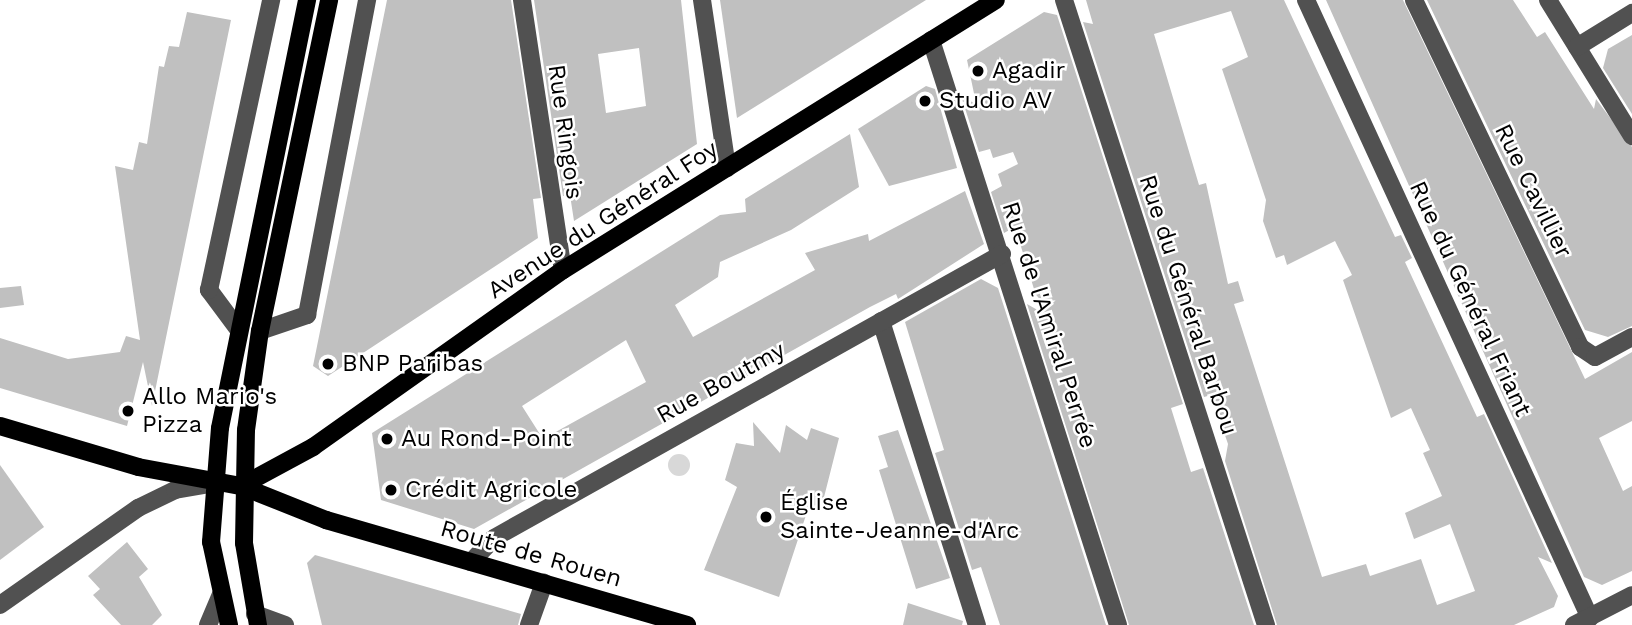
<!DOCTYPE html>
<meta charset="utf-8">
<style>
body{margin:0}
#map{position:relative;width:1632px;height:625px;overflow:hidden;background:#fff;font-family:"Work Sans",sans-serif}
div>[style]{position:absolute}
.green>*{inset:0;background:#d8d8d8}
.round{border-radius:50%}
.building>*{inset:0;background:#c0c0c0}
.minor>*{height:18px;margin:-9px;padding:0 9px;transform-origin:9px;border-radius:9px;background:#515151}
.major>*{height:18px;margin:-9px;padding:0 9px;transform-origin:9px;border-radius:9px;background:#000}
.dots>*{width:19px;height:19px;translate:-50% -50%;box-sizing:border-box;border:4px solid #fff;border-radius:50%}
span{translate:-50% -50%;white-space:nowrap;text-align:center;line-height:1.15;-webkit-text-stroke:5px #fff;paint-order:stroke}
.poi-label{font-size:24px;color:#000}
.left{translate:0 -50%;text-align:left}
.street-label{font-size:24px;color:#000}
</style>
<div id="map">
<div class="green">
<div class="round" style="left:668px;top:454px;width:22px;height:22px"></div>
</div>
<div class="building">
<div style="clip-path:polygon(387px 0,511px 0,541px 198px,533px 199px,538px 238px,328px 376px,313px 366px)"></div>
<div style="clip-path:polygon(evenodd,534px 0,681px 0,697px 144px,574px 221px,570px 195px,563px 196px,534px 0,639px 48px,646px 106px,606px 113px,598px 54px,639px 48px)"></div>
<div style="clip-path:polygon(720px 0,926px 0,737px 118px)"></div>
<div style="clip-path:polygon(evenodd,1086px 0,1284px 0,1395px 237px,1401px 235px,1412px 258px,1405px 262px,1477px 417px,1484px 414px,1552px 563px,1538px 557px,1558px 596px,1554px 607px,1514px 625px,1277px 625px,1225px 461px,1228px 444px,1217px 412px,1211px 395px,1204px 397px,1083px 22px,1093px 24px,1086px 0,1231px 11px,1248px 57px,1222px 69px,1266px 200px,1263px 221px,1276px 258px,1284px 255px,1287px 265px,1335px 241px,1352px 275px,1343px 280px,1391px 418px,1411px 408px,1430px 450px,1423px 453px,1442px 496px,1405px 513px,1414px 539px,1450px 524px,1475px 591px,1437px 605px,1421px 559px,1370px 576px,1366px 564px,1322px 577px,1234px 304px,1244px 301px,1238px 281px,1228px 284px,1206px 183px,1199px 185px,1154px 34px,1231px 11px)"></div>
<div style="clip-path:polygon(1326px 0,1403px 0,1585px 379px,1632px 352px,1632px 421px,1599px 438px,1623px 491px,1632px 486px,1632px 571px,1602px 585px,1584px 577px)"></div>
<div style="clip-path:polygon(1427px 0,1513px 0,1537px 37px,1545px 32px,1594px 109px,1596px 99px,1632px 147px,1632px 326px,1608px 337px,1585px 330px)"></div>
<div style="clip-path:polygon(187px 12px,231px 20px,152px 406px,143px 362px,127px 426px,0 388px,0 338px,68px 359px,120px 352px,126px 336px,140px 340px,115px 166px,133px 170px,139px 142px,147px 144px,159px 66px,164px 67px,169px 46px,179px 47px)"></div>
<div style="clip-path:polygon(1044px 12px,1057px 15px,1183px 404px,1171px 408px,1191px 472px,1203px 468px,1254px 625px,1129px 625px,1027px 304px,1041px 312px,1015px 227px,1004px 233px,991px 192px,1002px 186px,998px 174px,1018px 164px,1013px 152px,993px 158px,990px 149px,979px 152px,962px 99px,976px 103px,967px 60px)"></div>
<div style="clip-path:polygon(1632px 35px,1632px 114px,1603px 68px,1608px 49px)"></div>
<div style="clip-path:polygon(926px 86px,935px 89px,957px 168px,889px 186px,858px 129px)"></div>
<div style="clip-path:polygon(evenodd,850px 134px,859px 187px,791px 230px,720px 262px,718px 277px,675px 305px,693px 337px,815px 270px,805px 253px,868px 234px,869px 241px,965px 191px,984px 244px,898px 299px,896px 294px,870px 307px,474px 529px,381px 500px,372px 433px,720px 215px,746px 212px,745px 199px,850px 134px,626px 340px,646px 382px,543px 439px,522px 406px,626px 340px)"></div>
<div style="clip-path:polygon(981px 279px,998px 288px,1106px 625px,1000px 625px,981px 567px,972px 570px,935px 453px,944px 450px,905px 322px)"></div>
<div style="clip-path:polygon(21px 286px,24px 305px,0 308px,0 288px)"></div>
<div style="clip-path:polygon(753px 422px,780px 453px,786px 425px,807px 440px,811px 428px,839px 438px,821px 509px,808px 509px,779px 597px,704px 570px,737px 487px,725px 480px,736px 443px,754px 446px)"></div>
<div style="clip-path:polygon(898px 430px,950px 578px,916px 589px,879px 470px,888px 467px,878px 436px)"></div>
<div style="clip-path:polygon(0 465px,44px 527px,0 560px)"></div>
<div style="clip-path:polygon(127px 542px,148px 569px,139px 577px,162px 615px,152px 625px,121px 625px,93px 595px,100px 589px,88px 576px)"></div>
<div style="clip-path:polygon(315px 555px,521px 614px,518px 625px,322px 625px,307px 563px)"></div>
<div style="clip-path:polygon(908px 603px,963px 621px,962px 625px,903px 625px)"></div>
</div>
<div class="minor">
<div style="left:522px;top:0;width:273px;rotate:81.4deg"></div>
<div style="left:702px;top:0;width:170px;rotate:81.5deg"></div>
<div style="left:1064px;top:0;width:657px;rotate:72.09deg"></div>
<div style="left:1306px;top:0;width:680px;rotate:65.32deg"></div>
<div style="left:1414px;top:0;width:385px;rotate:64.4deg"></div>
<div style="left:1580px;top:347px;width:18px;rotate:34deg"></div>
<div style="left:1595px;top:357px;width:42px;rotate:-28.4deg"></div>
<div style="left:1548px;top:0;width:160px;rotate:58.3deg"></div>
<div style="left:931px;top:40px;width:614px;rotate:72.27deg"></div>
<div style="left:1577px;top:47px;width:65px;rotate:-31.7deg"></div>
<div style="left:881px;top:321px;width:319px;rotate:72.5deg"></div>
<div style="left:238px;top:329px;width:49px;rotate:-126.6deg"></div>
<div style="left:209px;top:290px;width:297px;rotate:-77.9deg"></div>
<div style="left:260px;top:331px;width:50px;rotate:-18.8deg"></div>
<div style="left:307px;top:315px;width:321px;rotate:-79.2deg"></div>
<div style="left:471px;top:562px;width:33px;rotate:-46deg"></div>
<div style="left:494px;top:538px;width:582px;rotate:-29.21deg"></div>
<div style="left:0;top:605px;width:169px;rotate:-35.1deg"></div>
<div style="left:138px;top:508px;width:41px;rotate:-25.9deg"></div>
<div style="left:175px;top:490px;width:40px;rotate:-10deg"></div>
<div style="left:255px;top:614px;width:32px;rotate:20deg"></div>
<div style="left:208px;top:625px;width:33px;rotate:-67deg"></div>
<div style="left:529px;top:625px;width:45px;rotate:-70.3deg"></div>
<div style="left:1574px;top:625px;width:65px;rotate:-27.3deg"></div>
</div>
<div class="major">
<div style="left:0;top:426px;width:144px;rotate:16.5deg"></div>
<div style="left:138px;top:467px;width:105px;rotate:10.5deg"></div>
<div style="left:241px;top:486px;width:92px;rotate:21.8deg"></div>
<div style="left:326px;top:520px;width:376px;rotate:16.2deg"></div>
<div style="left:241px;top:486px;width:82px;rotate:-28.4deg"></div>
<div style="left:313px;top:447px;width:306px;rotate:-35.3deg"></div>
<div style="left:563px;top:270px;width:510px;rotate:-31.95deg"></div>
<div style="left:229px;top:625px;width:85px;rotate:-102.2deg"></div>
<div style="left:211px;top:542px;width:114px;rotate:-85.5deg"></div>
<div style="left:220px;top:428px;width:437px;rotate:-78.5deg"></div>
<div style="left:258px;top:625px;width:83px;rotate:-99.7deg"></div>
<div style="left:244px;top:543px;width:113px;rotate:-89deg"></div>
<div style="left:246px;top:430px;width:100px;rotate:-82deg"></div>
<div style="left:260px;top:331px;width:338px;rotate:-78.2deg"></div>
</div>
<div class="dots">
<div style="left:978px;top:71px;background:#000"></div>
<div style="left:925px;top:101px;background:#000"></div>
<div style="left:328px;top:364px;background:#000"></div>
<div style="left:128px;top:411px;background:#000"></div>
<div style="left:387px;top:439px;background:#000"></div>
<div style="left:391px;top:490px;background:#000"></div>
<div style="left:766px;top:517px;background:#000"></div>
</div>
<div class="poi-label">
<span class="left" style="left:992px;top:71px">Agadir</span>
<span class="left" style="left:939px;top:101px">Studio AV</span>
<span class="left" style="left:342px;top:364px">BNP Paribas</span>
<span class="left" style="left:142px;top:411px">Allo Mario's<br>Pizza</span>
<span class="left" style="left:401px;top:439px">Au Rond-Point</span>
<span class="left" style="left:405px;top:490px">Crédit Agricole</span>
<span class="left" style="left:780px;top:517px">Église<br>Sainte-Jeanne-d'Arc</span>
</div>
<div class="street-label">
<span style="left:565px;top:132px;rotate:82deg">Rue Ringois</span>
<span style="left:1533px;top:191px;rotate:64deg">Rue Cavillier</span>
<span style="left:603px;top:220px;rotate:-33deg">Avenue du Général Foy</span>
<span style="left:1470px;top:299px;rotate:65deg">Rue du Général Friant</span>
<span style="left:1188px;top:305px;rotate:72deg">Rue du Général Barbou</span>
<span style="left:1049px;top:325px;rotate:72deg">Rue de l'Amiral Perrée</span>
<span style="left:721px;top:383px;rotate:-29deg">Rue Boutmy</span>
<span style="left:531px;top:554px;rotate:16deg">Route de Rouen</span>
</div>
</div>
